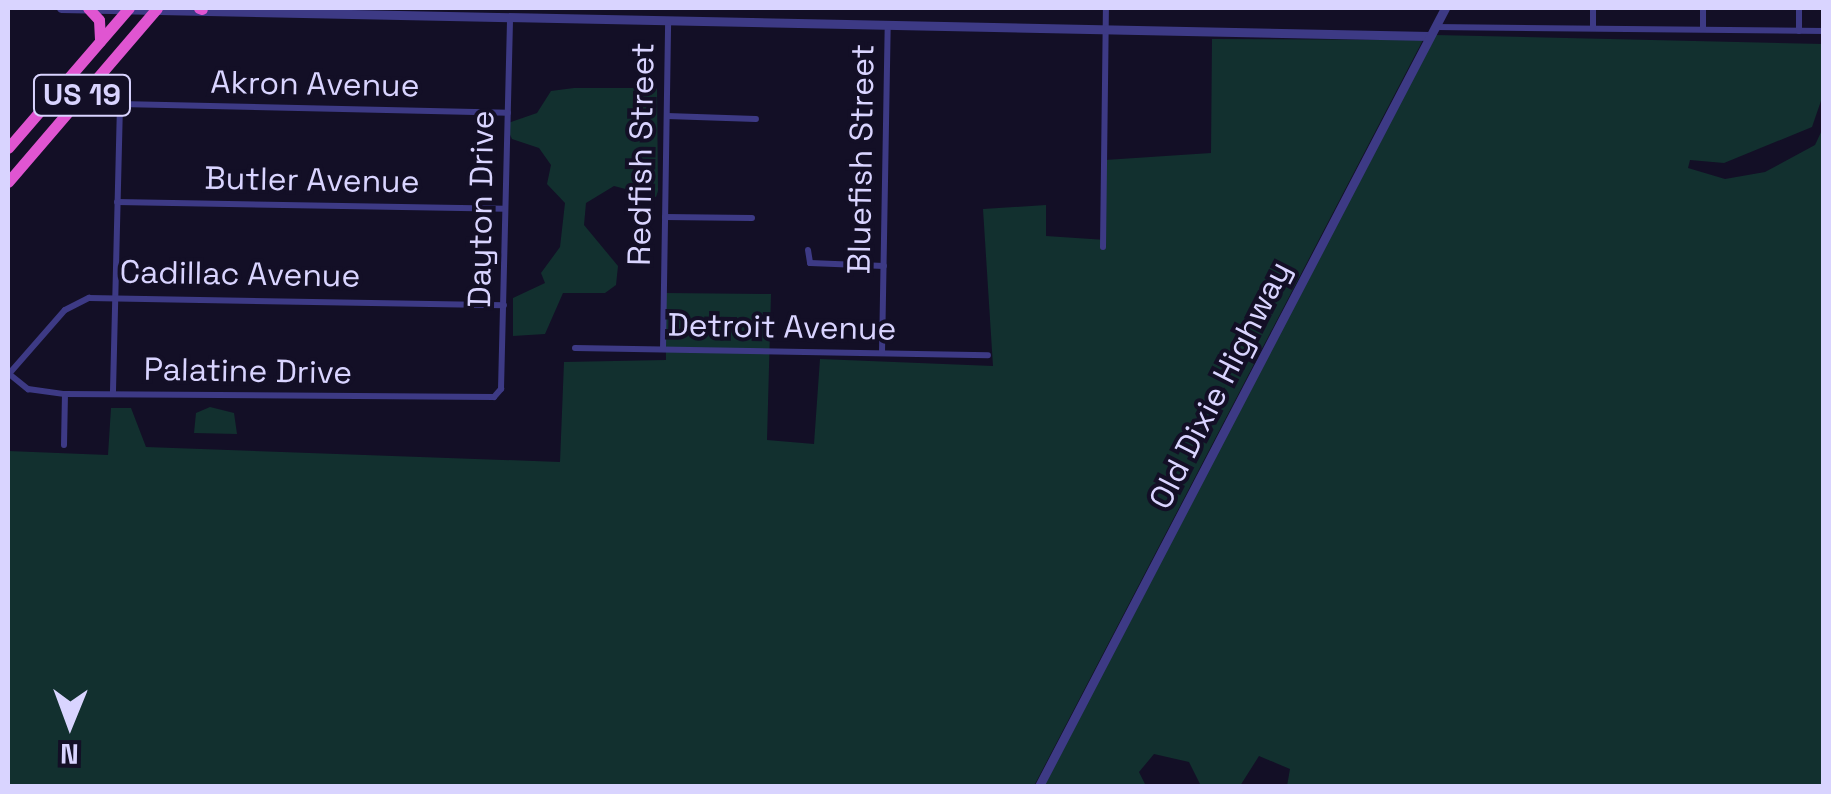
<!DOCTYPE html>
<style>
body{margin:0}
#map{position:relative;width:1831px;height:794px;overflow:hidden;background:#130f26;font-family:"Space Grotesk",sans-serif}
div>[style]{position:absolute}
.green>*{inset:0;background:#12302f}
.minor>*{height:6px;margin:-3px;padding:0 3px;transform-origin:3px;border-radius:3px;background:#3d3a85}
.tertiary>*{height:9px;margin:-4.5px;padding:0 4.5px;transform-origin:4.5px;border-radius:4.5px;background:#3d3a85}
.trunk>*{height:11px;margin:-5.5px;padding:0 5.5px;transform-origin:5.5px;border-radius:5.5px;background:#e055d1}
span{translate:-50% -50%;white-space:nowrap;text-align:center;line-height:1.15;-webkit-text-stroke:8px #130f26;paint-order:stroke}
.shield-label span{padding:2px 8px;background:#130f26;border:2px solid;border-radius:8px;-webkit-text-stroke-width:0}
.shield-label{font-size:30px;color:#d9d4ff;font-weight:700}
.street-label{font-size:32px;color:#d9d4ff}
.frame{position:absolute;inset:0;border:10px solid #d9d4ff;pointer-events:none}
.north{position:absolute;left:20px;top:674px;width:100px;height:100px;-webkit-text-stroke:8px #130f26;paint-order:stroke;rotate:181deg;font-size:28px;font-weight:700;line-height:40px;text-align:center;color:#d9d4ff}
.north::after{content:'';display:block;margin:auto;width:35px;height:45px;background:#d9d4ff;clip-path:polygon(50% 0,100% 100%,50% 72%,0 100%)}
</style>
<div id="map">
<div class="green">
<div style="clip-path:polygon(1435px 35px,1823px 44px,1823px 95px,1812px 127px,1724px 163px,1690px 160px,1688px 168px,1725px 179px,1765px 172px,1815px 145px,1823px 128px,1823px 786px,1287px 786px,1290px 769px,1259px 756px,1240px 786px,1201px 786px,1189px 762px,1154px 754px,1139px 772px,1146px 786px,1043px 786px)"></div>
<div style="clip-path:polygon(1212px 39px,1423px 40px,1034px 786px,8px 786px,8px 451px,108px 455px,111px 408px,131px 408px,146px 447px,560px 462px,564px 362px,666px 360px,665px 293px,771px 294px,767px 440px,814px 444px,820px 359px,993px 366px,983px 209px,1046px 205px,1046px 236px,1106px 240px,1105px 160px,1211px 153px)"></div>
<div style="clip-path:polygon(574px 88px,657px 88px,658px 191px,656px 197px,614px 186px,586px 203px,584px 225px,618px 266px,616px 285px,605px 293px,563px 293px,545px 334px,513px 336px,513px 298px,545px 283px,541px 273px,560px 247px,565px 203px,547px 184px,551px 165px,539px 148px,512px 139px,505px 124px,537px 113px,551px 91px)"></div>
<div style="clip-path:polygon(210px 407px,234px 413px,237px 434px,194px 433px,196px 413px)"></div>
</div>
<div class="minor">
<div style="left:1435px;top:27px;width:389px;rotate:0.6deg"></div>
<div style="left:1593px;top:28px;width:20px;rotate:-90deg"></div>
<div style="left:1703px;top:28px;width:20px;rotate:-90deg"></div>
<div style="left:1799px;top:31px;width:23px;rotate:-90deg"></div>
<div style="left:95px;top:82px;width:33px;rotate:41deg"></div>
<div style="left:120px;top:104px;width:290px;rotate:91.4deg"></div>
<div style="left:120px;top:104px;width:388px;rotate:1.3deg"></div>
<div style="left:667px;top:116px;width:89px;rotate:1.9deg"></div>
<div style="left:117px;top:202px;width:388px;rotate:1deg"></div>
<div style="left:665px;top:217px;width:87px;rotate:0.7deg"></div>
<div style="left:1103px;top:247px;width:239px;rotate:-89.3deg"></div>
<div style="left:808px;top:250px;width:13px;rotate:81deg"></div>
<div style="left:810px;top:263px;width:74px;rotate:2.3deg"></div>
<div style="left:575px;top:348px;width:413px;rotate:1deg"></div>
<div style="left:663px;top:349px;width:328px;rotate:-89.1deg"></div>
<div style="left:882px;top:353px;width:328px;rotate:-89deg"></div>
<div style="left:8px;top:373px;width:26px;rotate:39deg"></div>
<div style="left:28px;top:389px;width:37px;rotate:8deg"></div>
<div style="left:65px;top:394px;width:429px;rotate:0.4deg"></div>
<div style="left:494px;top:397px;width:11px;rotate:-49deg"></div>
<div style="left:501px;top:389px;width:371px;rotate:-88.6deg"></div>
<div style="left:8px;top:375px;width:86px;rotate:-48.8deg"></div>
<div style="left:65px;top:310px;width:27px;rotate:-27deg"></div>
<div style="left:89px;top:298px;width:415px;rotate:1deg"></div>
<div style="left:64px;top:445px;width:51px;rotate:-88.9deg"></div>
</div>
<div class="tertiary">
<div style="left:61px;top:8px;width:1369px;rotate:1.17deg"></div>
<div style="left:1039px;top:786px;width:878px;rotate:-62.44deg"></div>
</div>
<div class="trunk">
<div style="left:88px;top:8px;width:16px;rotate:47deg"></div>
<div style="left:99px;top:20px;width:21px;rotate:87deg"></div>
<div style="left:199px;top:8px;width:3px;rotate:18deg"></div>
<div style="left:8px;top:148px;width:185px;rotate:-49.2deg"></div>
<div style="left:8px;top:182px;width:229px;rotate:-49.4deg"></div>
</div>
<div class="shield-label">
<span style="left:82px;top:95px">US 19</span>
</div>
<div class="street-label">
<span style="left:315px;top:84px;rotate:1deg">Akron Avenue</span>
<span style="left:641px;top:154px;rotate:-89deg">Redfish Street</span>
<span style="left:861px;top:159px;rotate:-89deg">Bluefish Street</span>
<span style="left:312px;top:180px;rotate:1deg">Butler Avenue</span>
<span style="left:481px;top:209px;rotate:-89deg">Dayton Drive</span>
<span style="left:240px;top:274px;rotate:1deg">Cadillac Avenue</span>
<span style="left:782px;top:327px;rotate:1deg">Detroit Avenue</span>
<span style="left:248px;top:371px;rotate:1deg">Palatine Drive</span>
<span style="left:1220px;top:385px;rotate:-63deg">Old Dixie Highway</span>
</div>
<div class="frame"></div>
<div class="north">N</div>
</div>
